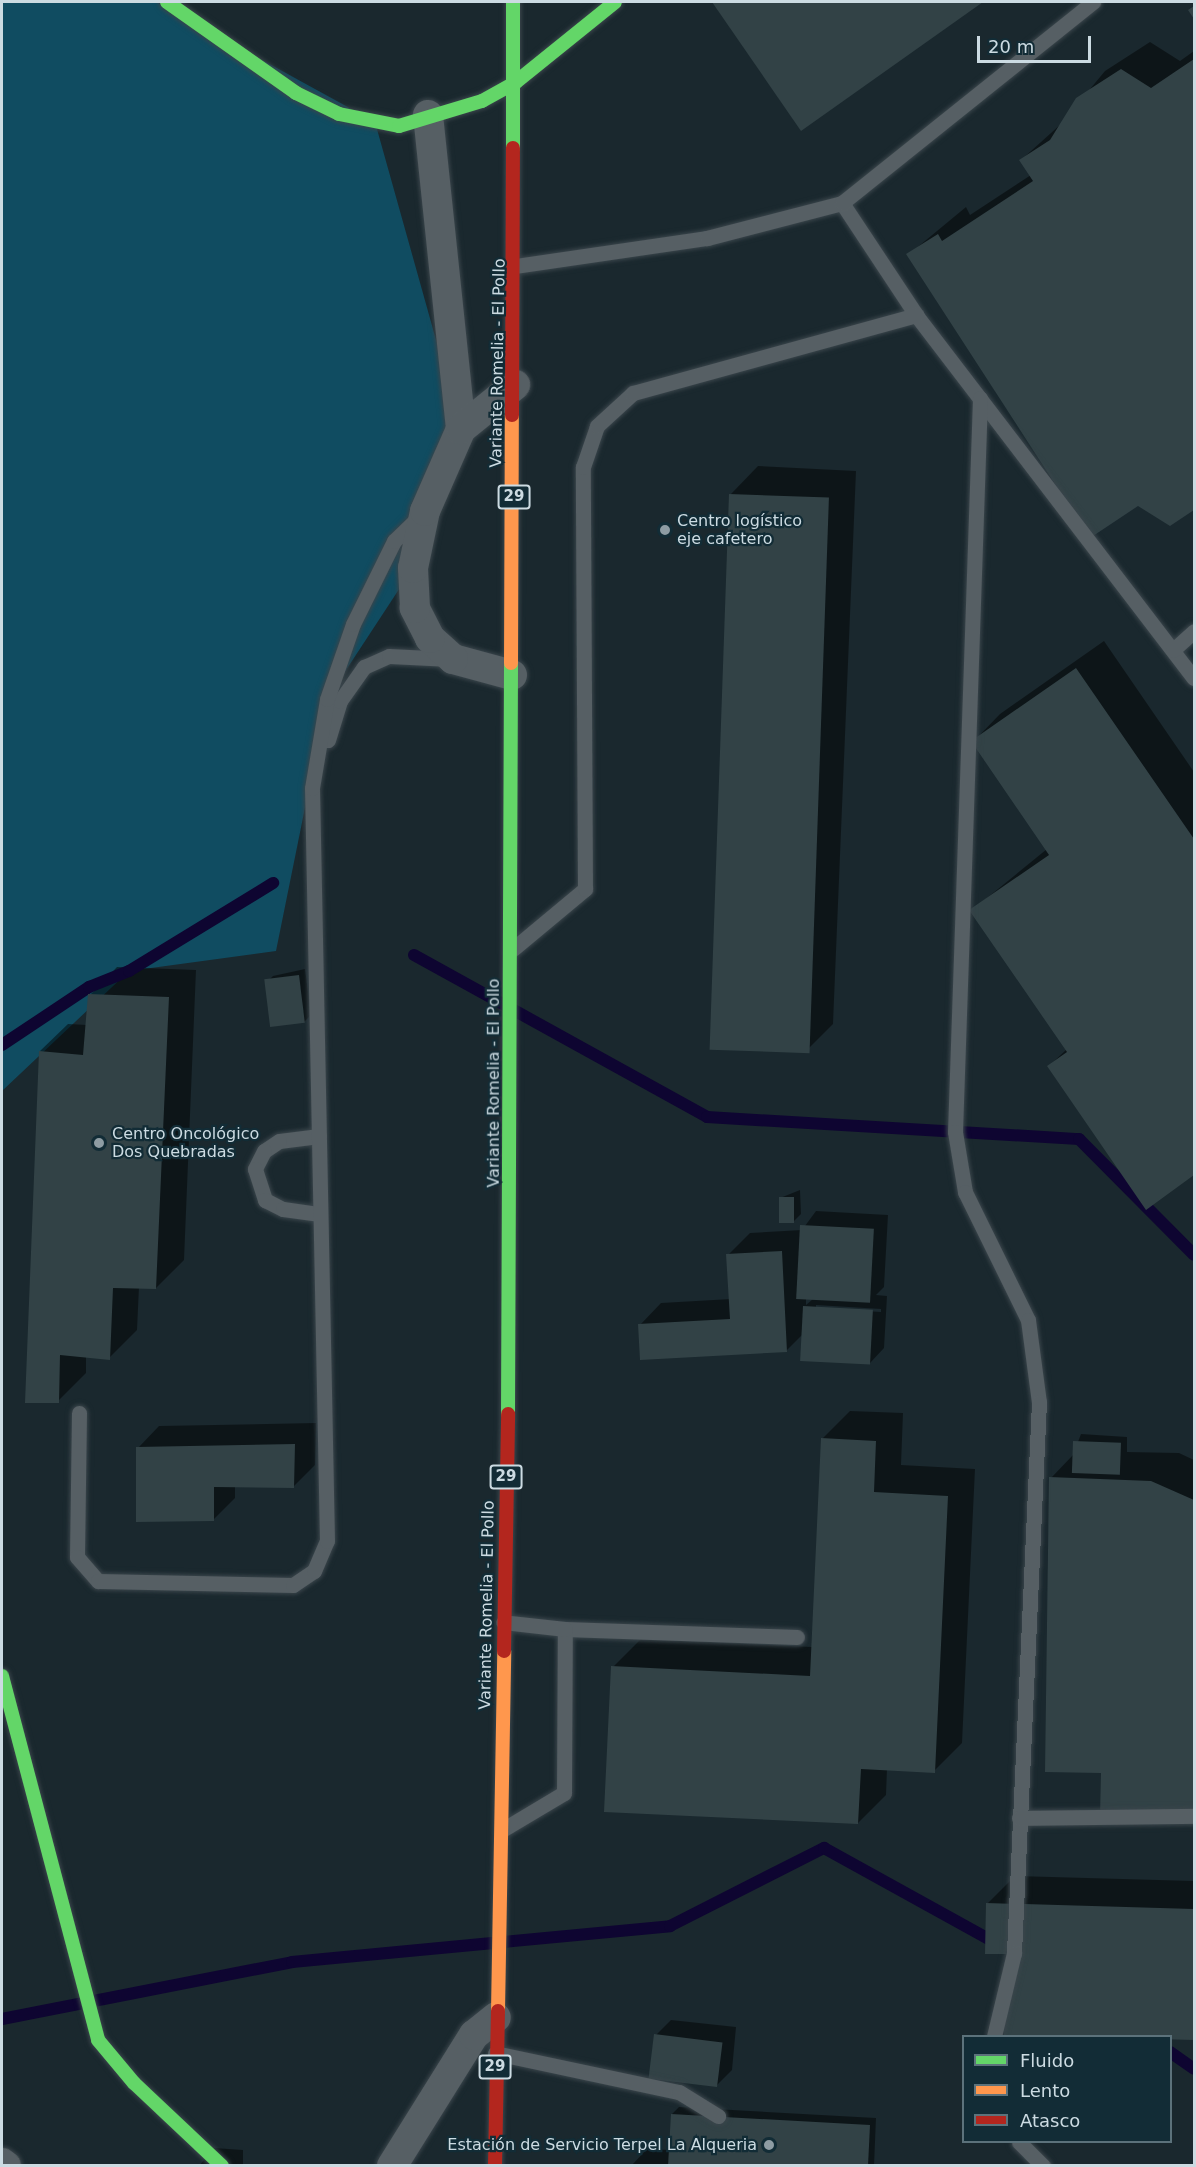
<!DOCTYPE html>
<meta charset="utf-8">
<style>
body{margin:0}
#map{position:relative;width:1196px;height:2167px;overflow:hidden;background:#1a282e;font-family:"DejaVu Sans",sans-serif}
div>[style]{position:absolute}
.green>*{inset:0;background:#104c61}
.shadow>*{inset:0;background:#0007}
.stream>*{height:12px;margin:-6px;padding:0 6px;transform-origin:6px;border-radius:6px;background:#0e0531}
.building>*{inset:0;background:#324246;transform-origin:0 0}
.roads{filter:drop-shadow(0 0 2px #3a454b) drop-shadow(0 0 2px #3a454b)}
.lane>*{height:15px;margin:-7.5px;padding:0 7.5px;transform-origin:7.5px;border-radius:7.5px;background:#565f64}
.street>*{height:30px;margin:-15px;padding:0 15px;transform-origin:15px;border-radius:15px;background:#565f64}
.fast>*{height:14px;margin:-7px;padding:0 7px;transform-origin:7px;border-radius:7px;background:#63d668}
.slow>*{height:14px;margin:-7px;padding:0 7px;transform-origin:7px;border-radius:7px;background:#ff974d}
.jam>*{height:14px;margin:-7px;padding:0 7px;transform-origin:7px;border-radius:7px;background:#b3261e}
.dots>*{width:16px;height:16px;translate:-50% -50%;box-sizing:border-box;border:3px solid #122c36;border-radius:50%}
span{translate:-50% -50%;white-space:nowrap;text-align:center;line-height:1.15;-webkit-text-stroke:4.5px #122c36;paint-order:stroke}
.shield-label span{padding:2px 4px;background:#122c36;border:2px solid;border-radius:4px;-webkit-text-stroke-width:0}
.shield-label{font-size:15px;color:#ccdbe2;font-weight:700}
.street-label{font-size:16px;color:#ccdbe2}
.poi-label{font-size:16px;color:#ccdbe2}
.left{translate:0 -50%;text-align:left}
.right{translate:-100% -50%;text-align:right}
.frame{position:absolute;inset:0;border:3px solid #ccdbe2;pointer-events:none}
.legend{position:absolute;left:962px;top:2035px;width:210px;height:108px;box-sizing:border-box;background:#122c36;border:2px solid #5c727b;margin:0;padding:8px 10px;list-style:none;font-size:18px;color:#ccdbe2}
.legend li{display:flex;align-items:center;gap:12px;height:30px}
.legend b{width:30px;border:2px solid #5c727b}
.scale{position:absolute;left:977px;top:36px;width:114px;height:27px;box-sizing:border-box;border:3px solid #ccdbe2;border-top:0;padding-left:8px;font-size:18px;line-height:21px;white-space:nowrap;color:#ccdbe2;-webkit-text-stroke:4px #122c36;paint-order:stroke}
</style>
<div id="map">
<div class="green">
<div style="clip-path:polygon(2px 2px,157px 2px,375px 122px,461px 429px,413px 568px,327px 699px,276px 951px,129px 971px,2px 1091px)"></div>
</div>
<div class="shadow">
<div style="clip-path:polygon(714px 2px,981px 2px,802px 129px)"></div>
<div style="clip-path:polygon(1150px 42px,1180px 61px,1194px 51px,1194px 507px,1170px 524px,908px 255px,966px 207px,970px 215px,1031px 175px,1021px 160px,1061px 124px,1105px 71px)"></div>
<div style="clip-path:polygon(758px 466px,856px 471px,833px 1024px,805px 1052px,731px 494px)"></div>
<div style="clip-path:polygon(1104px 641px,1194px 772px,1194px 1174px,1146px 1208px,1049px 1066px,1067px 1049px,971px 911px,1047px 849px,973px 742px,1000px 714px)"></div>
<div style="clip-path:polygon(117px 967px,196px 970px,184px 1260px,156px 1288px,139px 1287px,137px 1330px,109px 1358px,86px 1356px,86px 1373px,58px 1401px,40px 1051px,68px 1024px,87px 1025px,90px 995px)"></div>
<div style="clip-path:polygon(305px 969px,311px 1015px,304px 1022px,266px 983px,273px 976px)"></div>
<div style="clip-path:polygon(800px 1190px,801px 1214px,794px 1221px,780px 1198px)"></div>
<div style="clip-path:polygon(evenodd,816px 1211px,888px 1215px,884px 1287px,876px 1295px,887px 1296px,884px 1348px,870px 1363px,803px 1334px,786px 1351px,640px 1325px,661px 1303px,731px 1299px,728px 1255px,750px 1233px,802px 1230px,816px 1211px,806px 1298px,813px 1299px,806px 1305px,806px 1298px,816px 1211px,816px 1305px,881px 1309px,881px 1312px,816px 1308px,816px 1305px)"></div>
<div style="clip-path:polygon(850px 1411px,903px 1413px,901px 1465px,975px 1469px,962px 1743px,934px 1771px,887px 1769px,886px 1795px,858px 1823px,613px 1667px,641px 1639px,812px 1647px,822px 1439px)"></div>
<div style="clip-path:polygon(316px 1423px,315px 1465px,294px 1486px,235px 1486px,235px 1498px,213px 1520px,138px 1448px,159px 1426px)"></div>
<div style="clip-path:polygon(1081px 1434px,1127px 1437px,1127px 1452px,1179px 1453px,1194px 1460px,1194px 1818px,1102px 1772px,1051px 1478px,1073px 1455px)"></div>
<div style="clip-path:polygon(1015px 1876px,1194px 1881px,1194px 2039px,1170px 2038px,1008px 1953px,987px 1904px)"></div>
<div style="clip-path:polygon(671px 2020px,736px 2027px,732px 2070px,717px 2085px,656px 2035px)"></div>
<div style="clip-path:polygon(679px 2107px,876px 2118px,874px 2166px,631px 2166px,647px 2149px,670px 2150px,672px 2114px)"></div>
<div style="clip-path:polygon(214px 2148px,243px 2150px,243px 2166px,199px 2166px)"></div>
</div>
<div class="stream">
<div style="left:414px;top:955px;width:335px;rotate:28.9deg"></div>
<div style="left:707px;top:1117px;width:373px;rotate:3.4deg"></div>
<div style="left:1079px;top:1139px;width:163px;rotate:45.2deg"></div>
<div style="left:2px;top:1045px;width:105px;rotate:-33.7deg"></div>
<div style="left:89px;top:987px;width:43px;rotate:-21.8deg"></div>
<div style="left:129px;top:971px;width:169px;rotate:-31.4deg"></div>
<div style="left:2px;top:2019px;width:296px;rotate:-11.1deg"></div>
<div style="left:292px;top:1962px;width:380px;rotate:-5.4deg"></div>
<div style="left:670px;top:1926px;width:173px;rotate:-26.9deg"></div>
<div style="left:824px;top:1848px;width:201px;rotate:28.9deg"></div>
<div style="left:1170px;top:2052px;width:29px;rotate:35deg"></div>
</div>
<div class="building">
<div style="clip-path:polygon(712px 2px,983px 2px,801px 131px)"></div>
<div style="clip-path:polygon(1194px 6px,1194px 19px,1188px 10px)"></div>
<div style="clip-path:polygon(1194px 59px,1194px 510px,1170px 526px,1138px 506px,1090px 538px,906px 254px,938px 234px,942px 241px,1033px 181px,1019px 160px,1050px 140px,1076px 98px,1121px 69px,1151px 88px)"></div>
<div style="left:729px;top:494px;width:100px;height:556px;rotate:2deg"></div>
<div style="clip-path:polygon(1076px 668px,1194px 839px,1194px 1175px,1146px 1210px,1047px 1066px,1067px 1052px,969px 910px,1049px 855px,971px 741px)"></div>
<div style="left:299px;top:975px;width:48px;height:35px;rotate:83deg"></div>
<div style="clip-path:polygon(88px 994px,169px 997px,156px 1289px,113px 1288px,110px 1360px,60px 1355px,59px 1403px,25px 1403px,39px 1051px,83px 1055px)"></div>
<div style="left:779px;top:1197px;width:15px;height:26px"></div>
<div style="left:800px;top:1225px;width:74px;height:74px;rotate:3deg"></div>
<div style="clip-path:polygon(782px 1251px,787px 1352px,640px 1360px,638px 1324px,730px 1319px,726px 1254px)"></div>
<div style="left:803px;top:1306px;width:70px;height:55px;rotate:3deg"></div>
<div style="clip-path:polygon(821px 1438px,876px 1441px,874px 1492px,948px 1496px,935px 1773px,861px 1769px,858px 1824px,604px 1812px,611px 1666px,810px 1676px)"></div>
<div style="left:1073px;top:1441px;width:48px;height:32px;rotate:2deg"></div>
<div style="clip-path:polygon(295px 1444px,294px 1488px,214px 1487px,214px 1521px,136px 1522px,136px 1447px)"></div>
<div style="clip-path:polygon(1049px 1477px,1151px 1481px,1194px 1500px,1194px 1819px,1100px 1816px,1101px 1773px,1045px 1772px)"></div>
<div style="clip-path:polygon(986px 1903px,1194px 1909px,1194px 2040px,1004px 2035px,1007px 1954px,985px 1954px)"></div>
<div style="left:654px;top:2034px;width:69px;height:45px;rotate:7deg"></div>
<div style="clip-path:polygon(671px 2114px,870px 2125px,868px 2166px,668px 2166px)"></div>
</div>
<div class="roads">
<div class="lane">
<div style="left:842px;top:203px;width:134px;rotate:56.5deg"></div>
<div style="left:916px;top:315px;width:457px;rotate:52.6deg"></div>
<div style="left:515px;top:266px;width:194px;rotate:-8.3deg"></div>
<div style="left:707px;top:238px;width:139px;rotate:-14.5deg"></div>
<div style="left:842px;top:203px;width:322px;rotate:-38.7deg"></div>
<div style="left:980px;top:398px;width:734px;rotate:91.95deg"></div>
<div style="left:955px;top:1132px;width:61px;rotate:80.5deg"></div>
<div style="left:965px;top:1192px;width:143px;rotate:63.8deg"></div>
<div style="left:1028px;top:1320px;width:83px;rotate:82.4deg"></div>
<div style="left:1039px;top:1402px;width:552px;rotate:92.6deg"></div>
<div style="left:1014px;top:1953px;width:85px;rotate:103.5deg"></div>
<div style="left:1173px;top:650px;width:28px;rotate:-42deg"></div>
<div style="left:328px;top:740px;width:41px;rotate:-72.9deg"></div>
<div style="left:340px;top:701px;width:42px;rotate:-54.8deg"></div>
<div style="left:364px;top:667px;width:27px;rotate:-24deg"></div>
<div style="left:389px;top:656px;width:61px;rotate:2.8deg"></div>
<div style="left:513px;top:949px;width:94px;rotate:-39.8deg"></div>
<div style="left:585px;top:889px;width:422px;rotate:-90.3deg"></div>
<div style="left:583px;top:467px;width:43px;rotate:-71.1deg"></div>
<div style="left:597px;top:426px;width:49px;rotate:-42.5deg"></div>
<div style="left:633px;top:393px;width:294px;rotate:-15.4deg"></div>
<div style="left:319px;top:1136px;width:40px;rotate:172.9deg"></div>
<div style="left:279px;top:1141px;width:18px;rotate:146deg"></div>
<div style="left:264px;top:1151px;width:20px;rotate:117deg"></div>
<div style="left:255px;top:1169px;width:33px;rotate:72deg"></div>
<div style="left:265px;top:1200px;width:20px;rotate:27deg"></div>
<div style="left:283px;top:1209px;width:37px;rotate:8deg"></div>
<div style="left:79px;top:1413px;width:144px;rotate:90.8deg"></div>
<div style="left:77px;top:1557px;width:32px;rotate:49deg"></div>
<div style="left:98px;top:1581px;width:195px;rotate:1.2deg"></div>
<div style="left:293px;top:1585px;width:25px;rotate:-34deg"></div>
<div style="left:314px;top:1571px;width:33px;rotate:-67deg"></div>
<div style="left:327px;top:1541px;width:753px;rotate:-91.14deg"></div>
<div style="left:312px;top:788px;width:90px;rotate:-80.4deg"></div>
<div style="left:327px;top:699px;width:79px;rotate:-70.9deg"></div>
<div style="left:353px;top:624px;width:93px;rotate:-63.7deg"></div>
<div style="left:394px;top:541px;width:36px;rotate:-44deg"></div>
<div style="left:565px;top:1629px;width:232px;rotate:2deg"></div>
<div style="left:1019px;top:1818px;width:175px;rotate:-0.7deg"></div>
<div style="left:502px;top:1830px;width:72px;rotate:-30.8deg"></div>
<div style="left:564px;top:1793px;width:164px;rotate:-89.7deg"></div>
<div style="left:565px;top:1629px;width:62px;rotate:-173.6deg"></div>
<div style="left:495px;top:2053px;width:188px;rotate:12deg"></div>
<div style="left:679px;top:2092px;width:46px;rotate:31.6deg"></div>
<div style="left:1019px;top:2142px;width:34px;rotate:45deg"></div>
</div>
<div class="street">
<div style="left:428px;top:115px;width:316px;rotate:84deg"></div>
<div style="left:512px;top:675px;width:61px;rotate:-164.8deg"></div>
<div style="left:453px;top:659px;width:31px;rotate:-138deg"></div>
<div style="left:430px;top:638px;width:34px;rotate:-117deg"></div>
<div style="left:415px;top:608px;width:40px;rotate:-92.9deg"></div>
<div style="left:413px;top:568px;width:58px;rotate:-78.1deg"></div>
<div style="left:425px;top:511px;width:90px;rotate:-66.3deg"></div>
<div style="left:461px;top:429px;width:70px;rotate:-39.2deg"></div>
<div style="left:2px;top:2163px;width:5px;rotate:37deg"></div>
<div style="left:392px;top:2166px;width:155px;rotate:-58deg"></div>
<div style="left:474px;top:2035px;width:28px;rotate:-39deg"></div>
</div>
<div class="fast">
<div style="left:167px;top:2px;width:158px;rotate:35.2deg"></div>
<div style="left:296px;top:93px;width:48px;rotate:26deg"></div>
<div style="left:339px;top:114px;width:61px;rotate:11.3deg"></div>
<div style="left:399px;top:126px;width:87px;rotate:-16.8deg"></div>
<div style="left:482px;top:101px;width:39px;rotate:-29deg"></div>
<div style="left:516px;top:82px;width:127px;rotate:-38.9deg"></div>
<div style="left:513px;top:148px;width:146px;rotate:-90deg"></div>
<div style="left:508px;top:1414px;width:751px;rotate:-89.77deg"></div>
<div style="left:2px;top:1676px;width:376px;rotate:75.2deg"></div>
<div style="left:98px;top:2040px;width:56px;rotate:50.1deg"></div>
<div style="left:134px;top:2083px;width:121px;rotate:43.3deg"></div>
</div>
<div class="slow">
<div style="left:511px;top:663px;width:248px;rotate:-89.8deg"></div>
<div style="left:498px;top:2011px;width:360px;rotate:-89deg"></div>
</div>
<div class="jam">
<div style="left:512px;top:415px;width:267px;rotate:-89.8deg"></div>
<div style="left:504px;top:1651px;width:237px;rotate:-89deg"></div>
<div style="left:495px;top:2166px;width:155px;rotate:-88.9deg"></div>
</div>
</div>
<div class="dots">
<div style="left:665px;top:530px;background:#8e9ca3"></div>
<div style="left:99px;top:1143px;background:#8e9ca3"></div>
<div style="left:769px;top:2145px;background:#8e9ca3"></div>
</div>
<div class="shield-label">
<span style="left:514px;top:497px">29</span>
<span style="left:506px;top:1477px">29</span>
<span style="left:495px;top:2067px">29</span>
</div>
<div class="street-label">
<span style="left:498px;top:363px;rotate:-89deg">Variante Romelia - El Pollo</span>
<span style="left:494px;top:1083px;rotate:-90deg">Variante Romelia - El Pollo</span>
<span style="left:487px;top:1605px;rotate:-89deg">Variante Romelia - El Pollo</span>
</div>
<div class="poi-label">
<span class="left" style="left:677px;top:530px">Centro logístico<br>eje cafetero</span>
<span class="left" style="left:112px;top:1143px">Centro Oncológico<br>Dos Quebradas</span>
<span class="right" style="left:757px;top:2145px">Estación de Servicio Terpel La Alqueria</span>
</div>
<div class="frame"></div>
<ul class="legend">
<li><b style="height:8px;background:#63d668"></b>Fluido</li>
<li><b style="height:8px;background:#ff974d"></b>Lento</li>
<li><b style="height:8px;background:#b3261e"></b>Atasco</li>
</ul>
<div class="scale">20 m</div>
</div>
